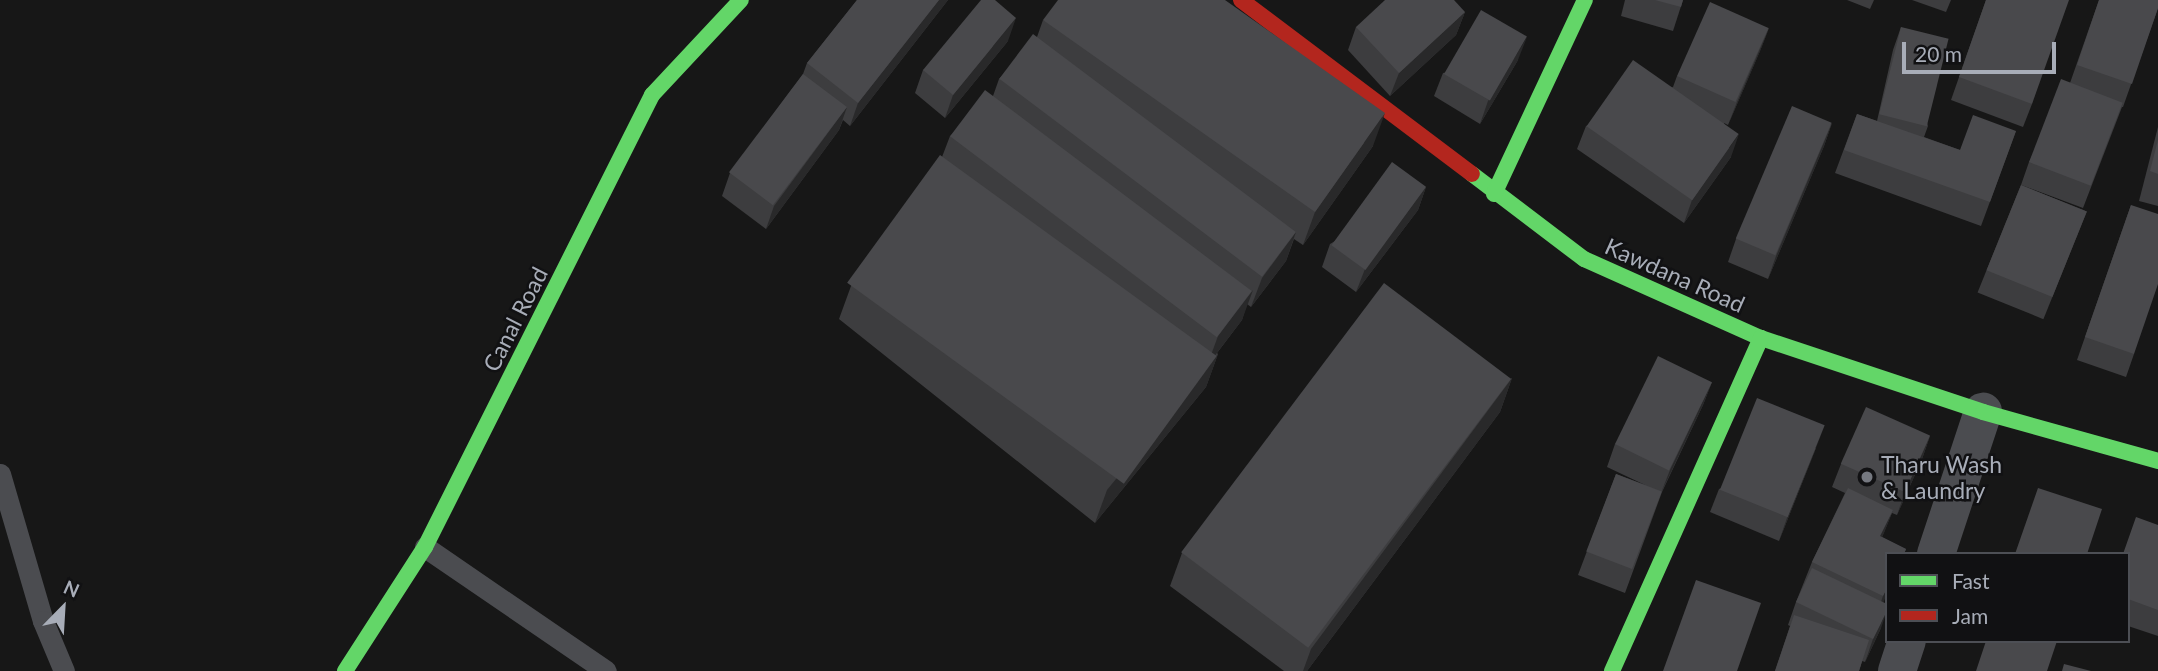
<!DOCTYPE html>
<style>
body{margin:0}
#map{position:relative;width:2158px;height:671px;overflow:hidden;background:#171717;font-family:Lato,sans-serif}
div>[style]{position:absolute}
.lane>*{height:21px;margin:-10.5px;padding:0 10.5px;transform-origin:10.5px;border-radius:10.5px;background:#4b4c50}
.street>*{height:38px;margin:-19px;padding:0 19px;transform-origin:19px;border-radius:19px;background:#4b4c50}
.fast>*{height:16px;margin:-8px;padding:0 8px;transform-origin:8px;border-radius:8px;background:#63d668}
.jam>*{height:16px;margin:-8px;padding:0 8px;transform-origin:8px;border-radius:8px;background:#b3261e}
.wall>*{inset:0;background:#3d3d3f;transform-origin:0 0}
.shaded-wall>*{inset:0;background:#29292a}
.building>*{inset:0;background:#49494c;transform-origin:0 0}
.dots>*{width:19px;height:19px;translate:-50% -50%;box-sizing:border-box;border:4px solid #111113;border-radius:50%}
span{translate:-50% -50%;white-space:nowrap;text-align:center;line-height:1.15;-webkit-text-stroke:5px #111113;paint-order:stroke}
.street-label{font-size:23px;color:#a8adb8}
.poi-label{font-size:23px;color:#a8adb8}
.left{translate:0 -50%;text-align:left}
.legend{position:absolute;left:1885px;top:552px;width:245px;height:91px;box-sizing:border-box;background:#111113;border:2px solid #4d4f55;margin:0;padding:9px 12px;list-style:none;font-size:21px;color:#a8adb8}
.legend li{display:flex;align-items:center;gap:14px;height:35px}
.legend b{width:35px;border:2px solid #4d4f55}
.north{position:absolute;left:28px;top:573px;width:70px;height:70px;-webkit-text-stroke:5px #111113;paint-order:stroke;rotate:24deg;font-size:19px;font-weight:700;line-height:28px;text-align:center;color:#a8adb8}
.north::after{content:'';display:block;margin:auto;width:24px;height:32px;background:#a8adb8;clip-path:polygon(50% 0,100% 100%,50% 72%,0 100%)}
.scale{position:absolute;left:1902px;top:42px;width:154px;height:32px;box-sizing:border-box;border:4px solid #a8adb8;border-top:0;padding-left:9px;font-size:21px;line-height:24px;white-space:nowrap;color:#a8adb8;-webkit-text-stroke:5px #111113;paint-order:stroke}
</style>
<div id="map">
<div class="lane">
<div style="left:0;top:474px;width:153px;rotate:73.7deg"></div>
<div style="left:43px;top:621px;width:54px;rotate:67.2deg"></div>
<div style="left:425px;top:547px;width:219px;rotate:34.4deg"></div>
</div>
<div class="street">
<div style="left:1936px;top:554px;width:150px;rotate:-71.7deg"></div>
<div style="left:1897px;top:671px;width:32px;rotate:-72deg"></div>
</div>
<div class="fast">
<div style="left:1472px;top:174px;width:141px;rotate:37.2deg"></div>
<div style="left:1584px;top:259px;width:194px;rotate:24.1deg"></div>
<div style="left:1761px;top:338px;width:234px;rotate:18.4deg"></div>
<div style="left:1983px;top:412px;width:182px;rotate:15.6deg"></div>
<div style="left:1494px;top:194px;width:214px;rotate:-64.9deg"></div>
<div style="left:345px;top:671px;width:148px;rotate:-57.2deg"></div>
<div style="left:425px;top:547px;width:506px;rotate:-63.33deg"></div>
<div style="left:652px;top:95px;width:130px;rotate:-46.9deg"></div>
<div style="left:1612px;top:671px;width:365px;rotate:-65.9deg"></div>
</div>
<div class="jam">
<div style="left:1241px;top:0;width:289px;rotate:37deg"></div>
</div>
<div class="wall">
<div style="clip-path:polygon(857px 0,948px 0,850px 126px,843px 120px,839px 130px,766px 229px,722px 196px,730px 173px,803px 74px,807px 63px)"></div>
<div style="clip-path:polygon(1625px 0,1683px 0,1673px 31px,1621px 16px)"></div>
<div style="clip-path:polygon(1847px 0,1874px 0,1870px 9px)"></div>
<div style="clip-path:polygon(1912px 0,1951px 0,1946px 12px)"></div>
<div style="clip-path:polygon(1986px 0,2032px 104px,2023px 127px,1951px 100px)"></div>
<div style="clip-path:polygon(2099px 0,2158px 8px,2123px 107px,2122px 107px,2083px 208px,2021px 185px,2029px 162px,2070px 83px)"></div>
<div style="clip-path:polygon(1465px 12px,1456px 35px,1390px 96px,1348px 50px,1356px 27px)"></div>
<div style="clip-path:polygon(1043px 20px,1373px 146px,1303px 245px,1294px 239px,1286px 261px,1251px 307px,1247px 304px,1242px 320px,1217px 353px,1218px 354px,1206px 387px,1095px 523px,839px 319px,851px 286px,942px 157px,950px 136px,993px 96px,999px 79px,1037px 37px)"></div>
<div style="clip-path:polygon(1901px 27px,1928px 126px,1924px 137px,1960px 150px,2016px 131px,1981px 226px,1835px 173px,1857px 114px,1877px 121px,1893px 50px)"></div>
<div style="clip-path:polygon(1769px 28px,1760px 51px,1728px 125px,1724px 123px,1731px 157px,1684px 223px,1577px 149px,1586px 126px,1673px 87px,1677px 76px)"></div>
<div style="clip-path:polygon(1008px 41px,945px 118px,915px 93px,923px 70px)"></div>
<div style="clip-path:polygon(1518px 60px,1480px 124px,1434px 96px,1443px 73px)"></div>
<div style="clip-path:polygon(1832px 123px,1824px 146px,1768px 279px,1728px 262px,1736px 239px)"></div>
<div style="clip-path:polygon(2158px 127px,2158px 206px,2139px 201px)"></div>
<div style="left:2021px;top:185px;width:71px;height:116px;rotate:22deg"></div>
<div style="clip-path:polygon(1426px 187px,1418px 210px,1356px 292px,1322px 267px,1330px 244px)"></div>
<div style="clip-path:polygon(2131px 205px,2134px 354px,2126px 377px,2077px 360px)"></div>
<div style="clip-path:polygon(1512px 378px,1500px 412px,1307px 671px,1284px 671px,1170px 586px,1182px 553px)"></div>
<div style="clip-path:polygon(1712px 382px,1703px 405px,1662px 492px,1625px 593px,1578px 575px,1616px 474px,1645px 485px,1607px 467px,1615px 444px)"></div>
<div style="clip-path:polygon(1930px 436px,1922px 459px,1897px 515px,1892px 513px,1882px 537px,1906px 549px,1904px 554px,1887px 554px,1881px 628px,1865px 662px,1862px 661px,1859px 671px,1775px 671px,1790px 626px,1788px 625px,1796px 602px,1812px 562px,1845px 493px,1832px 487px,1841px 464px)"></div>
<div style="clip-path:polygon(1816px 448px,1779px 541px,1710px 512px,1719px 489px)"></div>
<div style="clip-path:polygon(2158px 525px,2158px 636px,2128px 626px,2128px 554px)"></div>
</div>
<div class="shaded-wall">
<div style="clip-path:polygon(939px 0,948px 0,850px 126px,858px 103px)"></div>
<div style="clip-path:polygon(1465px 12px,1456px 35px,1390px 96px,1399px 73px)"></div>
<div style="clip-path:polygon(1016px 18px,1008px 41px,945px 118px,953px 95px)"></div>
<div style="clip-path:polygon(1769px 28px,1760px 51px,1728px 125px,1737px 102px)"></div>
<div style="clip-path:polygon(1527px 37px,1518px 60px,1480px 124px,1488px 101px)"></div>
<div style="clip-path:polygon(847px 107px,839px 130px,766px 229px,774px 206px)"></div>
<div style="clip-path:polygon(1385px 113px,1373px 146px,1303px 245px,1315px 212px)"></div>
<div style="clip-path:polygon(1832px 123px,1824px 146px,1768px 279px,1776px 256px)"></div>
<div style="clip-path:polygon(1739px 134px,1731px 157px,1684px 223px,1692px 200px)"></div>
<div style="clip-path:polygon(1426px 187px,1418px 210px,1356px 292px,1365px 269px)"></div>
<div style="clip-path:polygon(1296px 232px,1286px 261px,1251px 307px,1262px 278px)"></div>
<div style="clip-path:polygon(1253px 290px,1242px 320px,1207px 366px,1218px 336px)"></div>
<div style="clip-path:polygon(1218px 354px,1206px 387px,1095px 523px,1107px 490px)"></div>
<div style="clip-path:polygon(1512px 378px,1500px 412px,1307px 671px,1303px 671px,1311px 649px)"></div>
<div style="clip-path:polygon(1712px 382px,1703px 405px,1661px 493px,1670px 470px)"></div>
<div style="clip-path:polygon(1825px 425px,1816px 448px,1779px 541px,1787px 518px)"></div>
<div style="clip-path:polygon(1930px 436px,1922px 459px,1897px 515px,1905px 492px)"></div>
<div style="clip-path:polygon(1893px 510px,1884px 533px,1872px 559px,1880px 536px)"></div>
<div style="clip-path:polygon(1887px 589px,1887px 595px,1875px 619px,1883px 596px)"></div>
<div style="clip-path:polygon(1887px 611px,1881px 628px,1865px 662px,1873px 639px)"></div>
</div>
<div class="building">
<div style="clip-path:polygon(857px 0,939px 0,858px 103px,807px 63px)"></div>
<div style="clip-path:polygon(981px 0,995px 0,1016px 18px,953px 95px,923px 70px)"></div>
<div style="clip-path:polygon(1058px 0,1225px 0,1385px 113px,1315px 212px,1043px 20px)"></div>
<div style="clip-path:polygon(1385px 0,1454px 0,1465px 12px,1399px 73px,1356px 27px)"></div>
<div style="clip-path:polygon(1655px 0,1683px 0,1681px 7px)"></div>
<div style="clip-path:polygon(1986px 0,2069px 0,2032px 104px,1959px 77px)"></div>
<div style="clip-path:polygon(2099px 0,2158px 0,2158px 8px,2132px 84px,2077px 65px)"></div>
<div style="left:1710px;top:2px;width:64px;height:81px;rotate:24deg"></div>
<div style="left:1481px;top:10px;width:53px;height:74px;rotate:30deg"></div>
<div style="left:1901px;top:27px;width:49px;height:90px;rotate:14deg"></div>
<div style="left:1033px;top:34px;width:329px;height:56px;rotate:37deg"></div>
<div style="left:1633px;top:60px;width:129px;height:81px;rotate:35deg"></div>
<div style="left:803px;top:74px;width:55px;height:123px;rotate:37deg"></div>
<div style="left:2061px;top:79px;width:66px;height:89px;rotate:21deg"></div>
<div style="left:985px;top:90px;width:334px;height:58px;rotate:37deg"></div>
<div style="left:1792px;top:106px;width:43px;height:144px;rotate:23deg"></div>
<div style="clip-path:polygon(1857px 114px,1960px 150px,1973px 115px,2016px 131px,1990px 202px,1844px 150px)"></div>
<div style="clip-path:polygon(2158px 140px,2158px 174px,2150px 171px)"></div>
<div style="left:940px;top:155px;width:342px;height:158px;rotate:36deg"></div>
<div style="left:1392px;top:162px;width:42px;height:103px;rotate:36deg"></div>
<div style="left:2021px;top:185px;width:71px;height:92px;rotate:22deg"></div>
<div style="clip-path:polygon(2131px 205px,2158px 214px,2158px 284px,2134px 354px,2085px 337px)"></div>
<div style="left:1384px;top:283px;width:159px;height:337px;rotate:37deg"></div>
<div style="left:1658px;top:356px;width:60px;height:98px;rotate:26deg"></div>
<div style="left:1757px;top:398px;width:73px;height:99px;rotate:22deg"></div>
<div style="left:1866px;top:407px;width:70px;height:62px;rotate:24deg"></div>
<div style="left:1616px;top:474px;width:49px;height:83px;rotate:21deg"></div>
<div style="clip-path:polygon(1848px 488px,1893px 510px,1880px 536px,1906px 549px,1904px 554px,1887px 554px,1887px 589px,1883px 596px,1812px 562px)"></div>
<div style="clip-path:polygon(2038px 488px,2102px 509px,2087px 554px,2015px 554px)"></div>
<div style="clip-path:polygon(2136px 517px,2158px 525px,2158px 610px,2128px 599px,2128px 554px,2123px 554px)"></div>
<div style="clip-path:polygon(1812px 568px,1887px 604px,1887px 611px,1873px 639px,1796px 602px)"></div>
<div style="clip-path:polygon(1696px 580px,1761px 603px,1737px 671px,1663px 671px)"></div>
<div style="clip-path:polygon(1794px 615px,1869px 640px,1859px 671px,1775px 671px)"></div>
<div style="clip-path:polygon(1986px 641px,2057px 641px,2047px 671px,1976px 671px)"></div>
<div style="clip-path:polygon(2064px 664px,2091px 671px,2062px 671px)"></div>
</div>
<div class="dots">
<div style="left:1867px;top:477px;background:#757880"></div>
</div>
<div class="street-label">
<span style="left:1675px;top:275px;rotate:24deg">Kawdana Road</span>
<span style="left:515px;top:319px;rotate:-63deg">Canal Road</span>
</div>
<div class="poi-label">
<span class="left" style="left:1881px;top:477px">Tharu Wash<br>&amp; Laundry</span>
</div>
<ul class="legend">
<li><b style="height:9px;background:#63d668"></b>Fast</li>
<li><b style="height:9px;background:#b3261e"></b>Jam</li>
</ul>
<div class="north">N</div>
<div class="scale">20 m</div>
</div>
